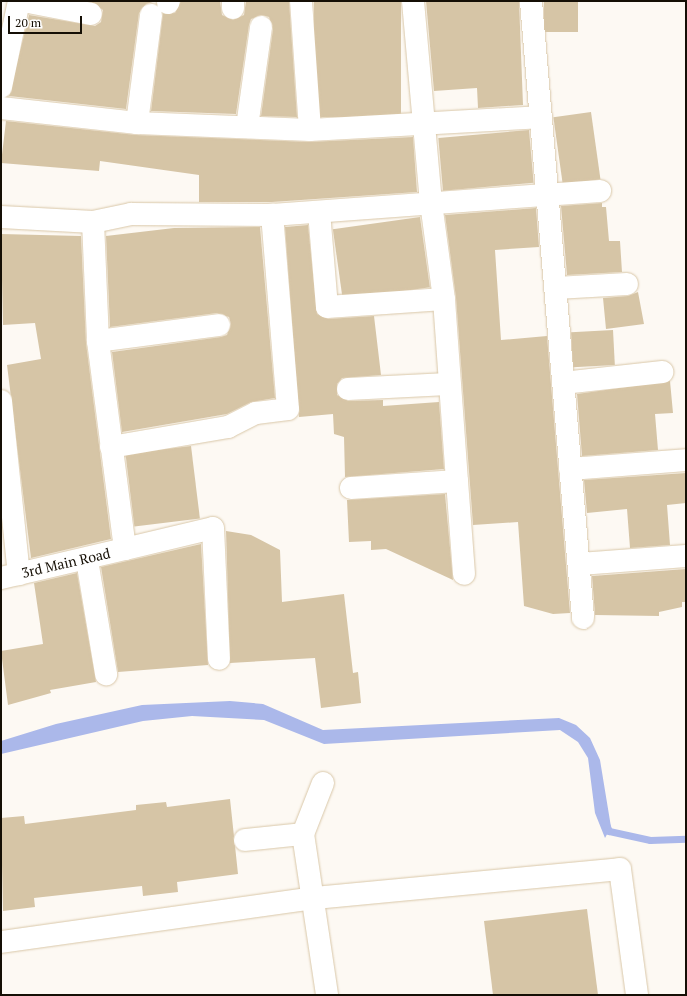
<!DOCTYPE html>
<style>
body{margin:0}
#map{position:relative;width:687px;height:996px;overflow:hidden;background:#fdf9f3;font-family:"PT Serif",serif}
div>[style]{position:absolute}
.water>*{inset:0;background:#abb8ea}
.stream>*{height:7px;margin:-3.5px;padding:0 3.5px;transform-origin:3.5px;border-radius:3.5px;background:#abb8ea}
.building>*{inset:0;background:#d6c5a6;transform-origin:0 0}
.roads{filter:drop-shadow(0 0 1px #d9c7a8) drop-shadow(0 0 1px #d9c7a8)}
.minor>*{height:22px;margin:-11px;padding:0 11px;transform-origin:11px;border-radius:11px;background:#fff}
span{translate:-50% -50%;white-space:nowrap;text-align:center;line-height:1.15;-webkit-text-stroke:4px #fff;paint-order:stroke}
.street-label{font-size:14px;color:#150f05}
.frame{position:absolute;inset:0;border:2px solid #150f05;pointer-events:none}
.scale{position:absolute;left:8px;top:16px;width:74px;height:18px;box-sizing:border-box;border:2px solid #150f05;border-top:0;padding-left:5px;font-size:12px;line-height:14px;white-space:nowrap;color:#150f05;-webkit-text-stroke:3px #fff;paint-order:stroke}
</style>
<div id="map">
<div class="water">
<div style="clip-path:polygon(230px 701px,263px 704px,323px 730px,559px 718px,576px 725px,590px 738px,600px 760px,611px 827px,605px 838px,595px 813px,588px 758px,578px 742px,560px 730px,324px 744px,264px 720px,192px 716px,143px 721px,1px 754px,1px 741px,56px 724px,142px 705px)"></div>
</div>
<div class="stream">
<div style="left:605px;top:822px;width:10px;rotate:66deg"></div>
<div style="left:609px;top:831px;width:42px;rotate:12.4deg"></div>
<div style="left:650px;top:840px;width:36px;rotate:-2deg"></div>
</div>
<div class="building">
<div style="clip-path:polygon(90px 1px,156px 1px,146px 4px,139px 13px,126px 109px,9px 96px,29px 15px,95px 26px,101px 22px,103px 10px)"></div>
<div style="clip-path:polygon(181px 1px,220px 1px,222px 15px,233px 20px,244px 15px,246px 1px,289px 1px,297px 117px,261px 116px,273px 29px,269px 17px,262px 15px,251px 19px,249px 25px,236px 114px,151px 111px,163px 14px,175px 13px)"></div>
<div style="left:314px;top:1px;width:87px;height:116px"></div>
<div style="clip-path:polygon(426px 1px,519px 1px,523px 105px,478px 108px,477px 88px,434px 91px)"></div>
<div style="left:544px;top:1px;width:34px;height:31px"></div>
<div style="left:591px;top:112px;width:68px;height:38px;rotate:82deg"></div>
<div style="clip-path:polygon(6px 121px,136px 135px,309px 142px,413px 137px,417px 192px,272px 202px,199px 202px,199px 175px,100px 161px,99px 171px,1px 163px)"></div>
<div style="left:529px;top:130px;width:53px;height:91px;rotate:85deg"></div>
<div style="clip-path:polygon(602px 203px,602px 207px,606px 207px,609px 241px,620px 241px,622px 272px,567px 275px,561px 206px)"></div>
<div style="clip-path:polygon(536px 208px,539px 247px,495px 250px,501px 340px,547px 336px,570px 613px,553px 614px,524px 606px,518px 522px,473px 525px,456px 298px,445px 215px)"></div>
<div style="left:420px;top:217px;width:71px;height:88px;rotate:82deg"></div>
<div style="clip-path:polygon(308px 225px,317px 314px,328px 319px,374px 316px,381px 375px,342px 378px,337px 384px,337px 395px,348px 401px,383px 400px,383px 406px,439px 402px,444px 469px,345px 477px,344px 437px,334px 434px,333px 414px,299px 417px,285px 227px)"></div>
<div style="clip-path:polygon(260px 227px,275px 398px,251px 402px,227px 414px,122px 432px,112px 352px,221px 337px,227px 335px,231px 324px,229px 317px,217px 313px,110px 327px,106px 236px,174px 228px)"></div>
<div style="clip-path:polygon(1px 234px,81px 236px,86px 343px,111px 539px,31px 558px,7px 365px,41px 359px,35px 323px,3px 325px)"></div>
<div style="clip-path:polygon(638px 292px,644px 324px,606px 329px,603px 298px,628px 296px)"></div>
<div style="left:613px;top:330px;width:35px;height:42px;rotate:87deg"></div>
<div style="clip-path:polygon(670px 381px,673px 413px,655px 414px,658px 450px,582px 456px,577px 394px)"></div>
<div style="left:191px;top:446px;width:73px;height:66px;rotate:83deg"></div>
<div style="clip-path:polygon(686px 473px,686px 503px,667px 505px,670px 545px,630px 548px,627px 509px,587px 513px,584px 480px)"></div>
<div style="clip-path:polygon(445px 494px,453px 580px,386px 549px,371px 550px,371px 541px,349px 542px,347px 500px)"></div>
<div style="clip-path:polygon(226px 531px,251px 535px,280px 550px,282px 602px,344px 594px,353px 673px,358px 672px,361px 703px,321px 708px,315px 658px,230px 663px)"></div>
<div style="clip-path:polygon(201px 544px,208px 665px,118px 672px,101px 567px)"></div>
<div style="clip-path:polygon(686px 569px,686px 602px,682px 602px,682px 607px,659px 612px,659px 616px,595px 615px,592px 576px)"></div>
<div style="clip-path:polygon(77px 573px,96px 682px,50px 690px,51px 693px,8px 705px,1px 651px,43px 644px,34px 583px)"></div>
<div style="clip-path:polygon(230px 799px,238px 874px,177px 882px,178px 892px,143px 896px,142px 886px,34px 898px,35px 907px,3px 911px,1px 818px,24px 816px,25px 824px,136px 810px,136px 805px,166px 802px,167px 807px)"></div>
<div style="clip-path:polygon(587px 909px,598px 995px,493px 995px,484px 921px)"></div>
</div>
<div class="roads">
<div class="minor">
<div style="left:23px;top:1px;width:69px;rotate:10.8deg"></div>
<div style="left:301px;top:1px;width:129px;rotate:86deg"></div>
<div style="left:531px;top:1px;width:619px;rotate:85.18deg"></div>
<div style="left:168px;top:3px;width:2px;rotate:-63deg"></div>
<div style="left:233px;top:8px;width:7px;rotate:-90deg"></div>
<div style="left:1px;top:87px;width:88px;rotate:-78.2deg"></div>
<div style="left:1px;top:108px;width:137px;rotate:6.3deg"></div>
<div style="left:137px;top:123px;width:173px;rotate:2.3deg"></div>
<div style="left:310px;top:130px;width:229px;rotate:-3.2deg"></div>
<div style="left:137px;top:123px;width:109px;rotate:-82.6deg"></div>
<div style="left:247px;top:127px;width:101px;rotate:-82deg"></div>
<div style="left:319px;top:212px;width:95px;rotate:85.2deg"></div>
<div style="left:327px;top:307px;width:117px;rotate:-3.9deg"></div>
<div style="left:1px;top:217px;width:92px;rotate:3.1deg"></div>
<div style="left:93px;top:222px;width:39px;rotate:-12deg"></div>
<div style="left:131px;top:214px;width:141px;rotate:0.4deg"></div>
<div style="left:272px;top:215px;width:329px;rotate:-4.2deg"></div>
<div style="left:556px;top:288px;width:71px;rotate:-3.2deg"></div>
<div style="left:98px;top:341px;width:122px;rotate:-7.5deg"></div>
<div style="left:563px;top:383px;width:100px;rotate:-6.3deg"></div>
<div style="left:348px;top:389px;width:100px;rotate:-2.9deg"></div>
<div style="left:1px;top:401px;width:174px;rotate:84.1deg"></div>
<div style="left:111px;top:447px;width:119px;rotate:-9.7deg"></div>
<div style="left:228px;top:427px;width:31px;rotate:-27deg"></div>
<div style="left:256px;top:413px;width:32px;rotate:-7deg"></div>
<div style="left:288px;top:409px;width:195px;rotate:-94.7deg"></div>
<div style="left:570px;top:469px;width:116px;rotate:-4.4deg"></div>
<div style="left:457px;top:481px;width:93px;rotate:85.7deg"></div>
<div style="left:351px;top:488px;width:106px;rotate:-3.8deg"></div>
<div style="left:457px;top:481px;width:182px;rotate:-94.1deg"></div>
<div style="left:444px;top:299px;width:97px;rotate:-97.7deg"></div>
<div style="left:431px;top:203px;width:203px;rotate:-95.1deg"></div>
<div style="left:125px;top:549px;width:90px;rotate:-13.4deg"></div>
<div style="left:213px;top:528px;width:131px;rotate:87.4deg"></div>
<div style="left:87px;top:560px;width:116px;rotate:80.5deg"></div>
<div style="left:580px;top:564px;width:106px;rotate:-4.3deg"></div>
<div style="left:1px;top:578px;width:127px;rotate:-13.2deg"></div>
<div style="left:125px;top:549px;width:210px;rotate:-97.4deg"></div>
<div style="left:98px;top:341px;width:119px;rotate:-92.4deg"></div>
<div style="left:323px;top:783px;width:55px;rotate:111.4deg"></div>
<div style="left:303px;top:834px;width:163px;rotate:81.5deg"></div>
<div style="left:245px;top:840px;width:58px;rotate:-5.9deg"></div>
<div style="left:1px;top:942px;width:317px;rotate:-8deg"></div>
<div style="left:315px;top:898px;width:306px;rotate:-5.4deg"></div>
<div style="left:620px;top:869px;width:127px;rotate:82.3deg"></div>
</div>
</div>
<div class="street-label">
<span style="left:66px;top:563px;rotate:-13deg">3rd Main Road</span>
</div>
<div class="frame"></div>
<div class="scale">20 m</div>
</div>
